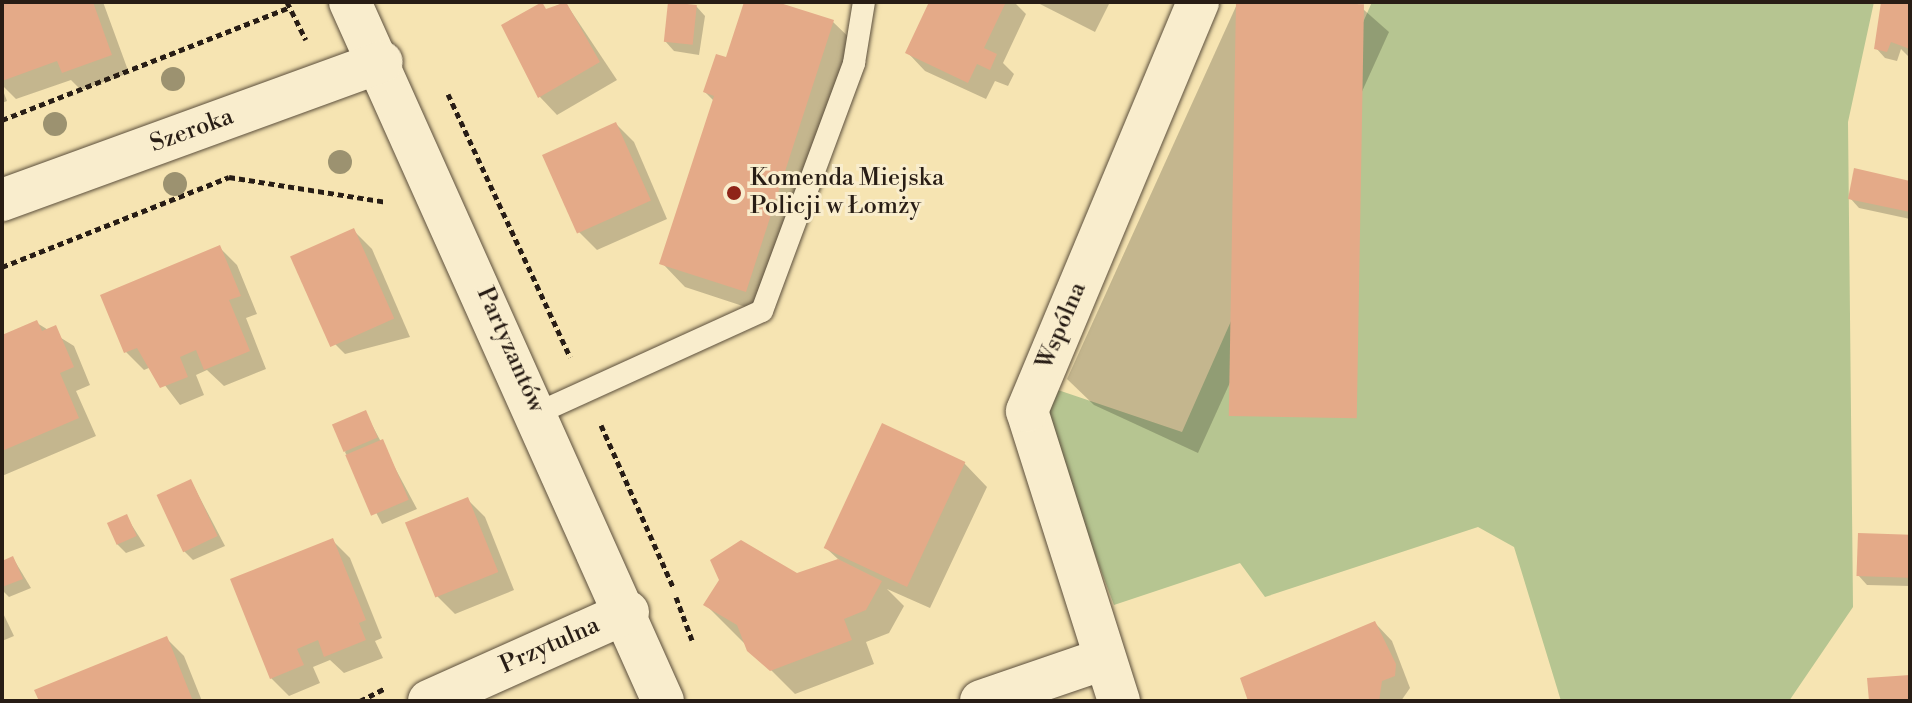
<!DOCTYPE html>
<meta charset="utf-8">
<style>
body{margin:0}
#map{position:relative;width:1912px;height:703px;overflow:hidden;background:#f6e4b2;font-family:"Libre Bodoni",serif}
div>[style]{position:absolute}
.green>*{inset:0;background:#b6c591}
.shadow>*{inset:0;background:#0003}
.building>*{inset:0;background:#e4aa88;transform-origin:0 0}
.path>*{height:5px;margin-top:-2.5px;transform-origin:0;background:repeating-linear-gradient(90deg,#281d15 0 6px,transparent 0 10px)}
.roads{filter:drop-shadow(0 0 2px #5c4f3c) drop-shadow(0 0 2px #5c4f3c)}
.service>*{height:22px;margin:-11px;padding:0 11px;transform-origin:11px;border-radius:11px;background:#f9edcd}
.minor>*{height:42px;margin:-21px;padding:0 21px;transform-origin:21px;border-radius:21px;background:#f9edcd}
.trees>*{width:24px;height:24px;margin:-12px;border-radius:50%;background:#9c9270}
.dots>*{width:22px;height:22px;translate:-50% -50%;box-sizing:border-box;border:4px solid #f9edcd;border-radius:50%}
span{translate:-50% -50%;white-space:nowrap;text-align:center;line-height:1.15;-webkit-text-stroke:6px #f9edcd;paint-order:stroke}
.street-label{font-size:24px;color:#281d15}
.poi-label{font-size:24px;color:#281d15}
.left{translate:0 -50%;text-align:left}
.frame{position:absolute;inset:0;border:4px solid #281d15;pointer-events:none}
</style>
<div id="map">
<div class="green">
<div style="clip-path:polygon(1372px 2px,1874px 2px,1848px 122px,1853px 607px,1789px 701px,1561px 701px,1514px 547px,1478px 527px,1265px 597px,1240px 563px,1114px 605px,1045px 422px,1055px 389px,1182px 432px)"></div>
</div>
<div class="shadow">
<div style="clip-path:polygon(2px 2px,103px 2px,129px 73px,81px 90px,71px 80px,16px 99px,2px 85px)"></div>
<div style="clip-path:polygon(565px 2px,617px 80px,557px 115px,540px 97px,547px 10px)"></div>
<div style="clip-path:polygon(746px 2px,833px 22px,857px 45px,770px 315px,685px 287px,662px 263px,714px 101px,705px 92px,727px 59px)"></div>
<div style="clip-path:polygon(931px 2px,1014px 2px,1026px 14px,1003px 63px,1014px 74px,1008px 86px,995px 81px,986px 99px,925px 71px,908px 53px)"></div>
<div style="clip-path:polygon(1036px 2px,1110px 2px,1095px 32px)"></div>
<div style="clip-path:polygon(1238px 2px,1355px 2px,1389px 32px,1198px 453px,1094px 405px,1067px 379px)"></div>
<div style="clip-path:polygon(1886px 2px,1910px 2px,1910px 58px,1901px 49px,1897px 61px,1885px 58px,1876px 48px)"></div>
<div style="clip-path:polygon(696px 6px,705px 16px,699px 55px,674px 51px,665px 41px)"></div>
<div style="clip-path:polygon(2px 88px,7px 101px,2px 103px)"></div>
<div style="clip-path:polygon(616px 124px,634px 142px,667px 219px,597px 250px,579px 232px,575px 142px)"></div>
<div style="clip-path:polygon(1910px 183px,1910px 219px,1859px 208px,1850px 198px)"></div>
<div style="clip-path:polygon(354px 231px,372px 249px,410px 337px,345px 354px,327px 336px)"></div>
<div style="clip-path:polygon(219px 247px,237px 265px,257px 314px,246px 318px,266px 369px,224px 386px,207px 370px,196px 375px,204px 395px,180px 405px,151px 367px,144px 370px,126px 352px)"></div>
<div style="clip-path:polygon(37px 323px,74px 346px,90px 385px,76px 391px,96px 436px,2px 476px,2px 337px)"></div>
<div style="clip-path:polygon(365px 412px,417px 509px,382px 524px,345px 452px)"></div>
<div style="clip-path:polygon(964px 463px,987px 487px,930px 608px,887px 589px,904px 606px,889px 633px,866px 642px,874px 664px,795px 694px,706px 605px,839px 560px,826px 548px)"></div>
<div style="clip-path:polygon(191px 481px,225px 546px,193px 560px,184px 551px)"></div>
<div style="clip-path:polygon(467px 499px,485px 517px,514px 590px,455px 614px,437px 596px)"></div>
<div style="clip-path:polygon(126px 516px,145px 546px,126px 553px,117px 544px)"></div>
<div style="clip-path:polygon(1860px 535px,1910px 537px,1910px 586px,1867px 585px,1858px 575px)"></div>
<div style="clip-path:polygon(332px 540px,350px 558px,382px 638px,375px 641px,383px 658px,344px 673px,330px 660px,313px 667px,320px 683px,289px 696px,271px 678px)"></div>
<div style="clip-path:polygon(13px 558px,31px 588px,9px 597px,2px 590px,2px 563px)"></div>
<div style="clip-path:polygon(2px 611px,14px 636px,2px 641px)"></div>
<div style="clip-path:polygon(1375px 623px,1392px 641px,1410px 688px,1401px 701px,1250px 701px)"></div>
<div style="clip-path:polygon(166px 638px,184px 656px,202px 701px,41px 701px)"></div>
</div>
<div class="building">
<div style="clip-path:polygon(2px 2px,93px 2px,112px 55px,62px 73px,57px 61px,2px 81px)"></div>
<div style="clip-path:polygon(542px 2px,546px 9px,566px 2px,600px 62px,538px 98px,501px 25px)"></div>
<div style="left:668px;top:2px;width:29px;height:40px;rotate:6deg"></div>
<div style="clip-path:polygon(744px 2px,777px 2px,834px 20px,746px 292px,659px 264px,714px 96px,703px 92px,716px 54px,726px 57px)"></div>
<div style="clip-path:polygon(929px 2px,1006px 2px,984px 48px,997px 54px,990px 70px,977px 64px,968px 83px,905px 53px)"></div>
<div style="left:1236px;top:2px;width:128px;height:414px;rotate:1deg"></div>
<div style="clip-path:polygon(1881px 2px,1910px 2px,1910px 49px,1891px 42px,1887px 52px,1874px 49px)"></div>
<div style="left:616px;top:122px;width:86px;height:81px;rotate:66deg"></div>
<div style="clip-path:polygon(1854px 168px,1910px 181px,1910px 212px,1848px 199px)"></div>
<div style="left:354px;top:228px;width:99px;height:70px;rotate:66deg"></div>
<div style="clip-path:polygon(220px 245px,241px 296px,229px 300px,250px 351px,204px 370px,196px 350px,180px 357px,188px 377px,160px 388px,137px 348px,124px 353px,100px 295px)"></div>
<div style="clip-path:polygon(37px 320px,42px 331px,56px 325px,74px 367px,60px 373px,79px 418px,2px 451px,2px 335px)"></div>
<div style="left:366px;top:410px;width:30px;height:37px;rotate:67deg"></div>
<div style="left:882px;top:423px;width:92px;height:138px;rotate:25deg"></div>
<div style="left:383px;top:439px;width:66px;height:41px;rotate:67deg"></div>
<div style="left:191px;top:479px;width:63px;height:38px;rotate:65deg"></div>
<div style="left:468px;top:497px;width:81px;height:68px;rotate:68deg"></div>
<div style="left:127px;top:514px;width:24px;height:22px;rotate:66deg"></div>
<div style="left:1858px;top:533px;width:52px;height:43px;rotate:2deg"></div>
<div style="clip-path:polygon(333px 538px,366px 620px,359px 623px,366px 640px,324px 657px,318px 640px,297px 649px,304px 665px,270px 679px,230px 579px)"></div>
<div style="clip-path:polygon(741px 540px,797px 573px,838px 559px,882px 581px,866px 610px,844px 619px,852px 640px,770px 671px,747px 651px,737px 625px,703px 605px,719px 580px,710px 560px)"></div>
<div style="clip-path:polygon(13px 556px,23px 579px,2px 587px,2px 561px)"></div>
<div style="clip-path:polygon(1375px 621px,1396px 664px,1395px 676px,1382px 681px,1379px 701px,1248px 701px,1240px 678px)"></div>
<div style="clip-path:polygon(167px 636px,193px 701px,39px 701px,34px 690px)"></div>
<div style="clip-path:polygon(1910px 675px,1910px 701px,1869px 701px,1867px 678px)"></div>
</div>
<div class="path">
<div style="left:287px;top:2px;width:42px;rotate:63.4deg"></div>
<div style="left:448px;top:94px;width:290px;rotate:65.1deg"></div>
<div style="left:2px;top:120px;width:309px;rotate:-21.4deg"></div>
<div style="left:2px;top:267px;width:244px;rotate:-21.6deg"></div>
<div style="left:229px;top:177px;width:159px;rotate:9deg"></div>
<div style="left:601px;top:425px;width:177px;rotate:66deg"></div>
<div style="left:676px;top:597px;width:46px;rotate:69.6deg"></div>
<div style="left:360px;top:701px;width:27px;rotate:-27deg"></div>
</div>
<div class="roads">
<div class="service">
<div style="left:538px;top:413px;width:246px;rotate:-24.5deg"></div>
<div style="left:762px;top:311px;width:265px;rotate:-69.6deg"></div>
<div style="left:854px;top:63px;width:62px;rotate:-80.7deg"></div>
</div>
<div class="minor">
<div style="left:350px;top:2px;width:766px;rotate:65.88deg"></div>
<div style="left:2px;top:200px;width:404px;rotate:-20deg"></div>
<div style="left:429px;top:701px;width:218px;rotate:-24.1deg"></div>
<div style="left:981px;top:701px;width:130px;rotate:-18.9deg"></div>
<div style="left:1119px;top:701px;width:304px;rotate:-107.6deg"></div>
<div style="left:1027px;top:411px;width:443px;rotate:-67.3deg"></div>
</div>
</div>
<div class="trees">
<div style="left:173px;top:79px"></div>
<div style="left:55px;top:124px"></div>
<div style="left:340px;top:162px"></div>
<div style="left:175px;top:184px"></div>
</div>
<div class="dots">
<div style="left:734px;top:193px;background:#8f2418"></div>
</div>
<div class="street-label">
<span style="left:192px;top:131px;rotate:-20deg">Szeroka</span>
<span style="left:1062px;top:326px;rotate:-67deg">Wspólna</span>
<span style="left:510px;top:350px;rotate:66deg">Partyzantów</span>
<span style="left:550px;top:646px;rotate:-24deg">Przytulna</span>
</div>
<div class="poi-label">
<span class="left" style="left:750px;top:193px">Komenda Miejska<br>Policji w Łomży</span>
</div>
<div class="frame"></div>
</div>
